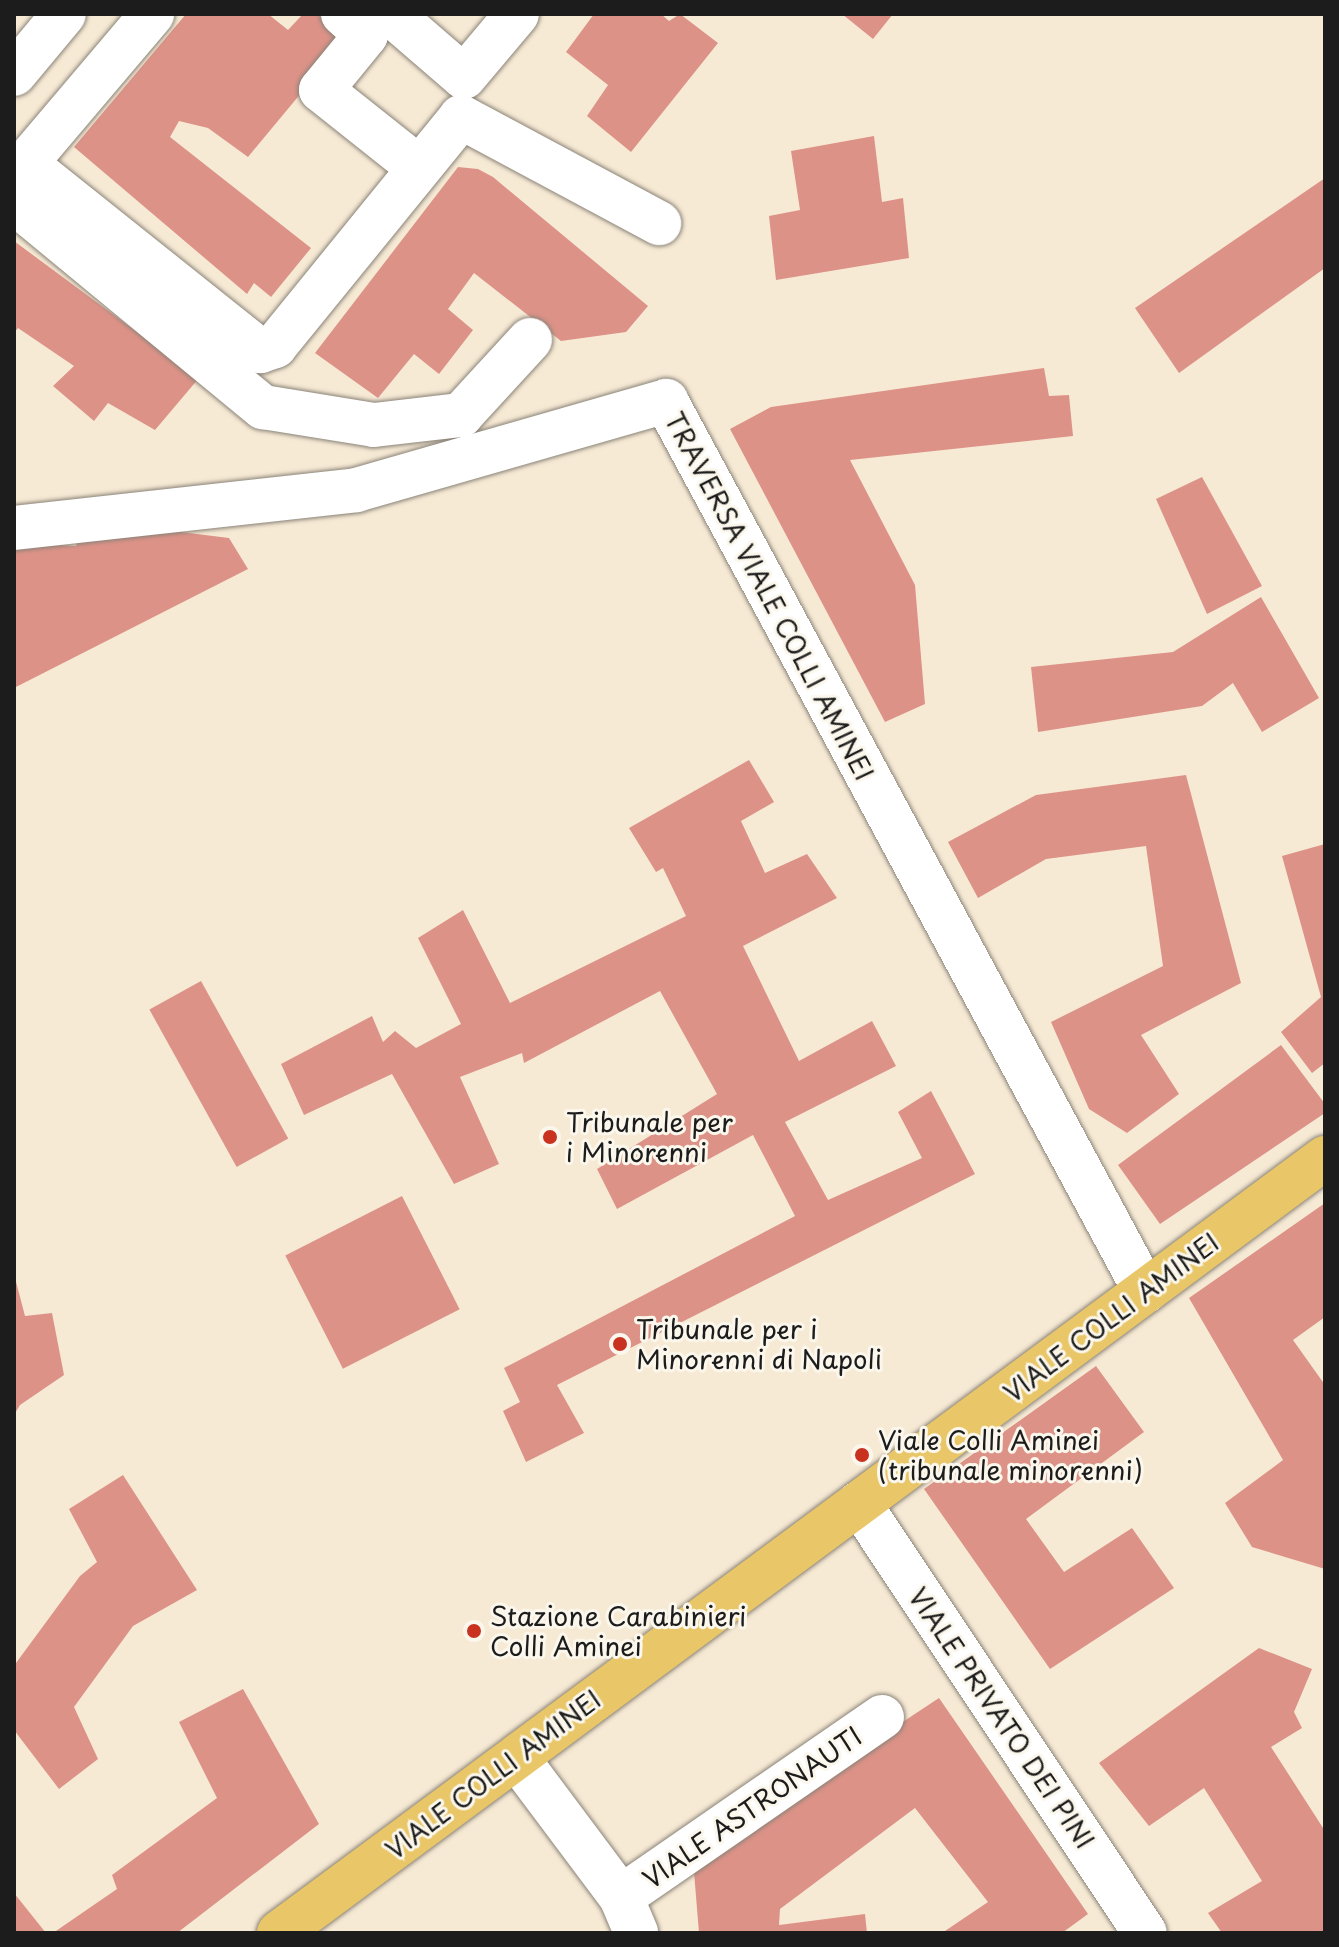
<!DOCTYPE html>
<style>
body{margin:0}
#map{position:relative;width:1339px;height:1947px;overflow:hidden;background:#f7ead5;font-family:"Playpen Sans",sans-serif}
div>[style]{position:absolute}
.building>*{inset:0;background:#dd9288;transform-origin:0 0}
.roads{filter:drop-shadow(0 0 2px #8a8378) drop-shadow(0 0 2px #8a8378)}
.minor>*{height:44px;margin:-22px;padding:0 22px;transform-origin:22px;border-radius:22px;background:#fff}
.major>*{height:44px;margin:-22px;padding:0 22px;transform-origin:22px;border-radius:22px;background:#e9c769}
.dots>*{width:22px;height:22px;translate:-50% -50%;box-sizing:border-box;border:4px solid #fbf7ec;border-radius:50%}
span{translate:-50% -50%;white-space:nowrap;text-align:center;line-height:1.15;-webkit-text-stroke:6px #fbf7ec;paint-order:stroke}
.street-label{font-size:26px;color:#1c1c1c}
.poi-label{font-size:26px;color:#1c1c1c}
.left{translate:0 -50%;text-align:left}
.frame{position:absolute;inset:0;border:16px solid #1c1c1c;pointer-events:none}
</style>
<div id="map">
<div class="building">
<div style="clip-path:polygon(186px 14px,268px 14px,288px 30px,303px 14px,317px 14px,346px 39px,248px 157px,208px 128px,179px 121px,170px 137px,311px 248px,271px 297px,254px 283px,247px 294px,74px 147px)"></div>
<div style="clip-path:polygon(594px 14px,661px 14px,669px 21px,680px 14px,718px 43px,631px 152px,587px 116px,608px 85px,566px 52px)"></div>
<div style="clip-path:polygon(842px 14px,893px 14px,873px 39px)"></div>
<div style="clip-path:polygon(874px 136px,882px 202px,903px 198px,909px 258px,776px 280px,769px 216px,800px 210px,791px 151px)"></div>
<div style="clip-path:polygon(458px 167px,478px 169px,493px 177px,648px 306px,626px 332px,561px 341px,474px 273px,448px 309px,473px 330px,439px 374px,414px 354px,378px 398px,315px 353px)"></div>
<div style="clip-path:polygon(1325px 178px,1325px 268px,1179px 373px,1135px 308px)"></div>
<div style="clip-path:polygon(14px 241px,199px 378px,155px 430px,108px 403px,94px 421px,53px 386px,74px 366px,18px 328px,14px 333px)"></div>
<div style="clip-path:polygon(1044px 368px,1049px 396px,1069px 395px,1073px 436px,850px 460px,915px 585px,925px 704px,885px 722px,730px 429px,771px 407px)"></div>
<div style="clip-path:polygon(1202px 477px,1262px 586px,1207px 614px,1156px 499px)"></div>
<div style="clip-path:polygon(84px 520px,229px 538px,248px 569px,14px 688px,14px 543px,76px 546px)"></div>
<div style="clip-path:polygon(1261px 597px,1319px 698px,1262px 732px,1233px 683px,1202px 706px,1038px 732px,1031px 667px,1173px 652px)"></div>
<div style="clip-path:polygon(749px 760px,774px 802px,741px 821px,765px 873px,807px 854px,837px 898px,743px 946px,799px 1061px,872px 1021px,896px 1066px,785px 1122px,828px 1200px,922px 1158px,898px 1112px,931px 1091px,975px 1174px,557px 1385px,584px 1433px,526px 1462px,503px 1411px,520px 1402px,504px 1368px,795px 1216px,753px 1135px,617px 1209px,597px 1169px,717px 1094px,660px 991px,524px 1063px,522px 1053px,460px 1077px,499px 1164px,454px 1184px,392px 1074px,304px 1115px,281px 1064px,372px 1016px,383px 1042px,395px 1031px,416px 1048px,461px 1024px,418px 938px,463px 910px,510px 1003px,686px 916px,663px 868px,656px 872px,629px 828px)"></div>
<div style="clip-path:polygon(1186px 775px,1241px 983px,1141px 1035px,1179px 1094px,1127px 1133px,1089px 1109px,1051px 1022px,1163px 966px,1146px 846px,1046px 859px,978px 898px,948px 842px,1036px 795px)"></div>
<div style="clip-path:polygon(1325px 844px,1325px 1063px,1312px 1073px,1281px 1032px,1321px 997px,1282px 856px)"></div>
<div style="left:201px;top:981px;width:180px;height:59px;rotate:61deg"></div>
<div style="clip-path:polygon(1281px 1045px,1325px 1104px,1325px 1113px,1160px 1224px,1118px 1165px)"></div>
<div style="left:402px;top:1196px;width:127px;height:131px;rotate:63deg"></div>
<div style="clip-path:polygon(1325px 1203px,1325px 1317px,1293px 1340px,1325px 1385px,1325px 1569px,1252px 1547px,1225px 1503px,1283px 1460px,1189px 1298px)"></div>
<div style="clip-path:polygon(14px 1274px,25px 1316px,52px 1313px,64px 1375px,20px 1405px,14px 1415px)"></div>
<div style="clip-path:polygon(1096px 1366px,1144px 1432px,1026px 1519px,1064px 1572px,1132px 1528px,1174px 1588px,1050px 1669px,924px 1489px)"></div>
<div style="clip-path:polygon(123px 1475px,197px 1590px,133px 1626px,74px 1707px,98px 1759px,59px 1789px,14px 1730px,14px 1660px,16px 1663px,80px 1576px,97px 1562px,69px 1509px)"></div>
<div style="clip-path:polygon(1259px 1648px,1312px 1669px,1294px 1712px,1302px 1728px,1271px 1747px,1325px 1831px,1325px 1930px,1320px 1933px,1222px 1933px,1208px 1913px,1262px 1881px,1204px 1788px,1149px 1826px,1099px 1763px)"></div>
<div style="clip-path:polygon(243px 1689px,319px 1824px,177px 1933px,53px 1933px,117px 1889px,112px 1875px,217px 1798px,179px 1722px)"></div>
<div style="clip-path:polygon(939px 1698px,1088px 1914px,1062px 1933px,942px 1933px,988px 1902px,915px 1808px,780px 1909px,779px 1925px,865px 1914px,867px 1933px,699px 1933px,694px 1872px,830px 1770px)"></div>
<div style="clip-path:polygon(14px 1893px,46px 1933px,14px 1933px)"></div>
</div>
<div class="roads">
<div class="minor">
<div style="left:343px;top:14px;width:31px;rotate:42deg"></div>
<div style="left:366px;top:35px;width:71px;rotate:129.3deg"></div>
<div style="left:321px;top:90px;width:125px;rotate:38.5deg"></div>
<div style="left:391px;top:14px;width:96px;rotate:40.8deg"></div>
<div style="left:464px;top:77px;width:82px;rotate:-49.9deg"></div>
<div style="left:14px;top:74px;width:78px;rotate:-50.2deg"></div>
<div style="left:26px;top:164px;width:300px;rotate:38.6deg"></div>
<div style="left:260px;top:351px;width:16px;rotate:-18deg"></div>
<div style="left:275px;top:346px;width:295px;rotate:-50.9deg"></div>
<div style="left:461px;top:117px;width:225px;rotate:28.2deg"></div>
<div style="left:14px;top:177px;width:214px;rotate:-49.7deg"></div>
<div style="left:14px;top:202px;width:323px;rotate:39.5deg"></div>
<div style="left:263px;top:407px;width:112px;rotate:9.2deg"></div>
<div style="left:374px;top:425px;width:88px;rotate:-6.6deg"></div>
<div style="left:461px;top:415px;width:102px;rotate:-47.4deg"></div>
<div style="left:14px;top:528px;width:344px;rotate:-6.3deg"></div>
<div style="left:356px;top:490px;width:323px;rotate:-16deg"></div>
<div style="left:666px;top:401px;width:1011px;rotate:61.71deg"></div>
<div style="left:859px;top:1503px;width:516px;rotate:56.37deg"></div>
<div style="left:517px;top:1758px;width:174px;rotate:53.2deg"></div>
<div style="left:621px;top:1897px;width:39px;rotate:67deg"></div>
<div style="left:621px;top:1897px;width:317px;rotate:-34.6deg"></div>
</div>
<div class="major">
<div style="left:279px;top:1933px;width:1302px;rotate:-36.54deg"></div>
</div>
</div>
<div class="dots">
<div style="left:550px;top:1137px;background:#c8321e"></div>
<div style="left:620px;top:1344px;background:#c8321e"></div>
<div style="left:862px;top:1455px;background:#c8321e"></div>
<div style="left:474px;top:1631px;background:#c8321e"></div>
</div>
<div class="street-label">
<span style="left:770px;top:596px;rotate:62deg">TRAVERSA VIALE COLLI AMINEI</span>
<span style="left:1111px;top:1317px;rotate:-37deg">VIALE COLLI AMINEI</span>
<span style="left:1002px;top:1718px;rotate:56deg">VIALE PRIVATO DEI PINI</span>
<span style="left:493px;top:1774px;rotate:-37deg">VIALE COLLI AMINEI</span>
<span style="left:752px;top:1807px;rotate:-35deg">VIALE ASTRONAUTI</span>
</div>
<div class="poi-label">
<span class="left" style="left:566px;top:1137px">Tribunale per<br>i Minorenni</span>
<span class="left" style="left:636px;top:1344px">Tribunale per i<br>Minorenni di Napoli</span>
<span class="left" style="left:878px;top:1455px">Viale Colli Aminei<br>(tribunale minorenni)</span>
<span class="left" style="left:490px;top:1631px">Stazione Carabinieri<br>Colli Aminei</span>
</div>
<div class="frame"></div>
</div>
